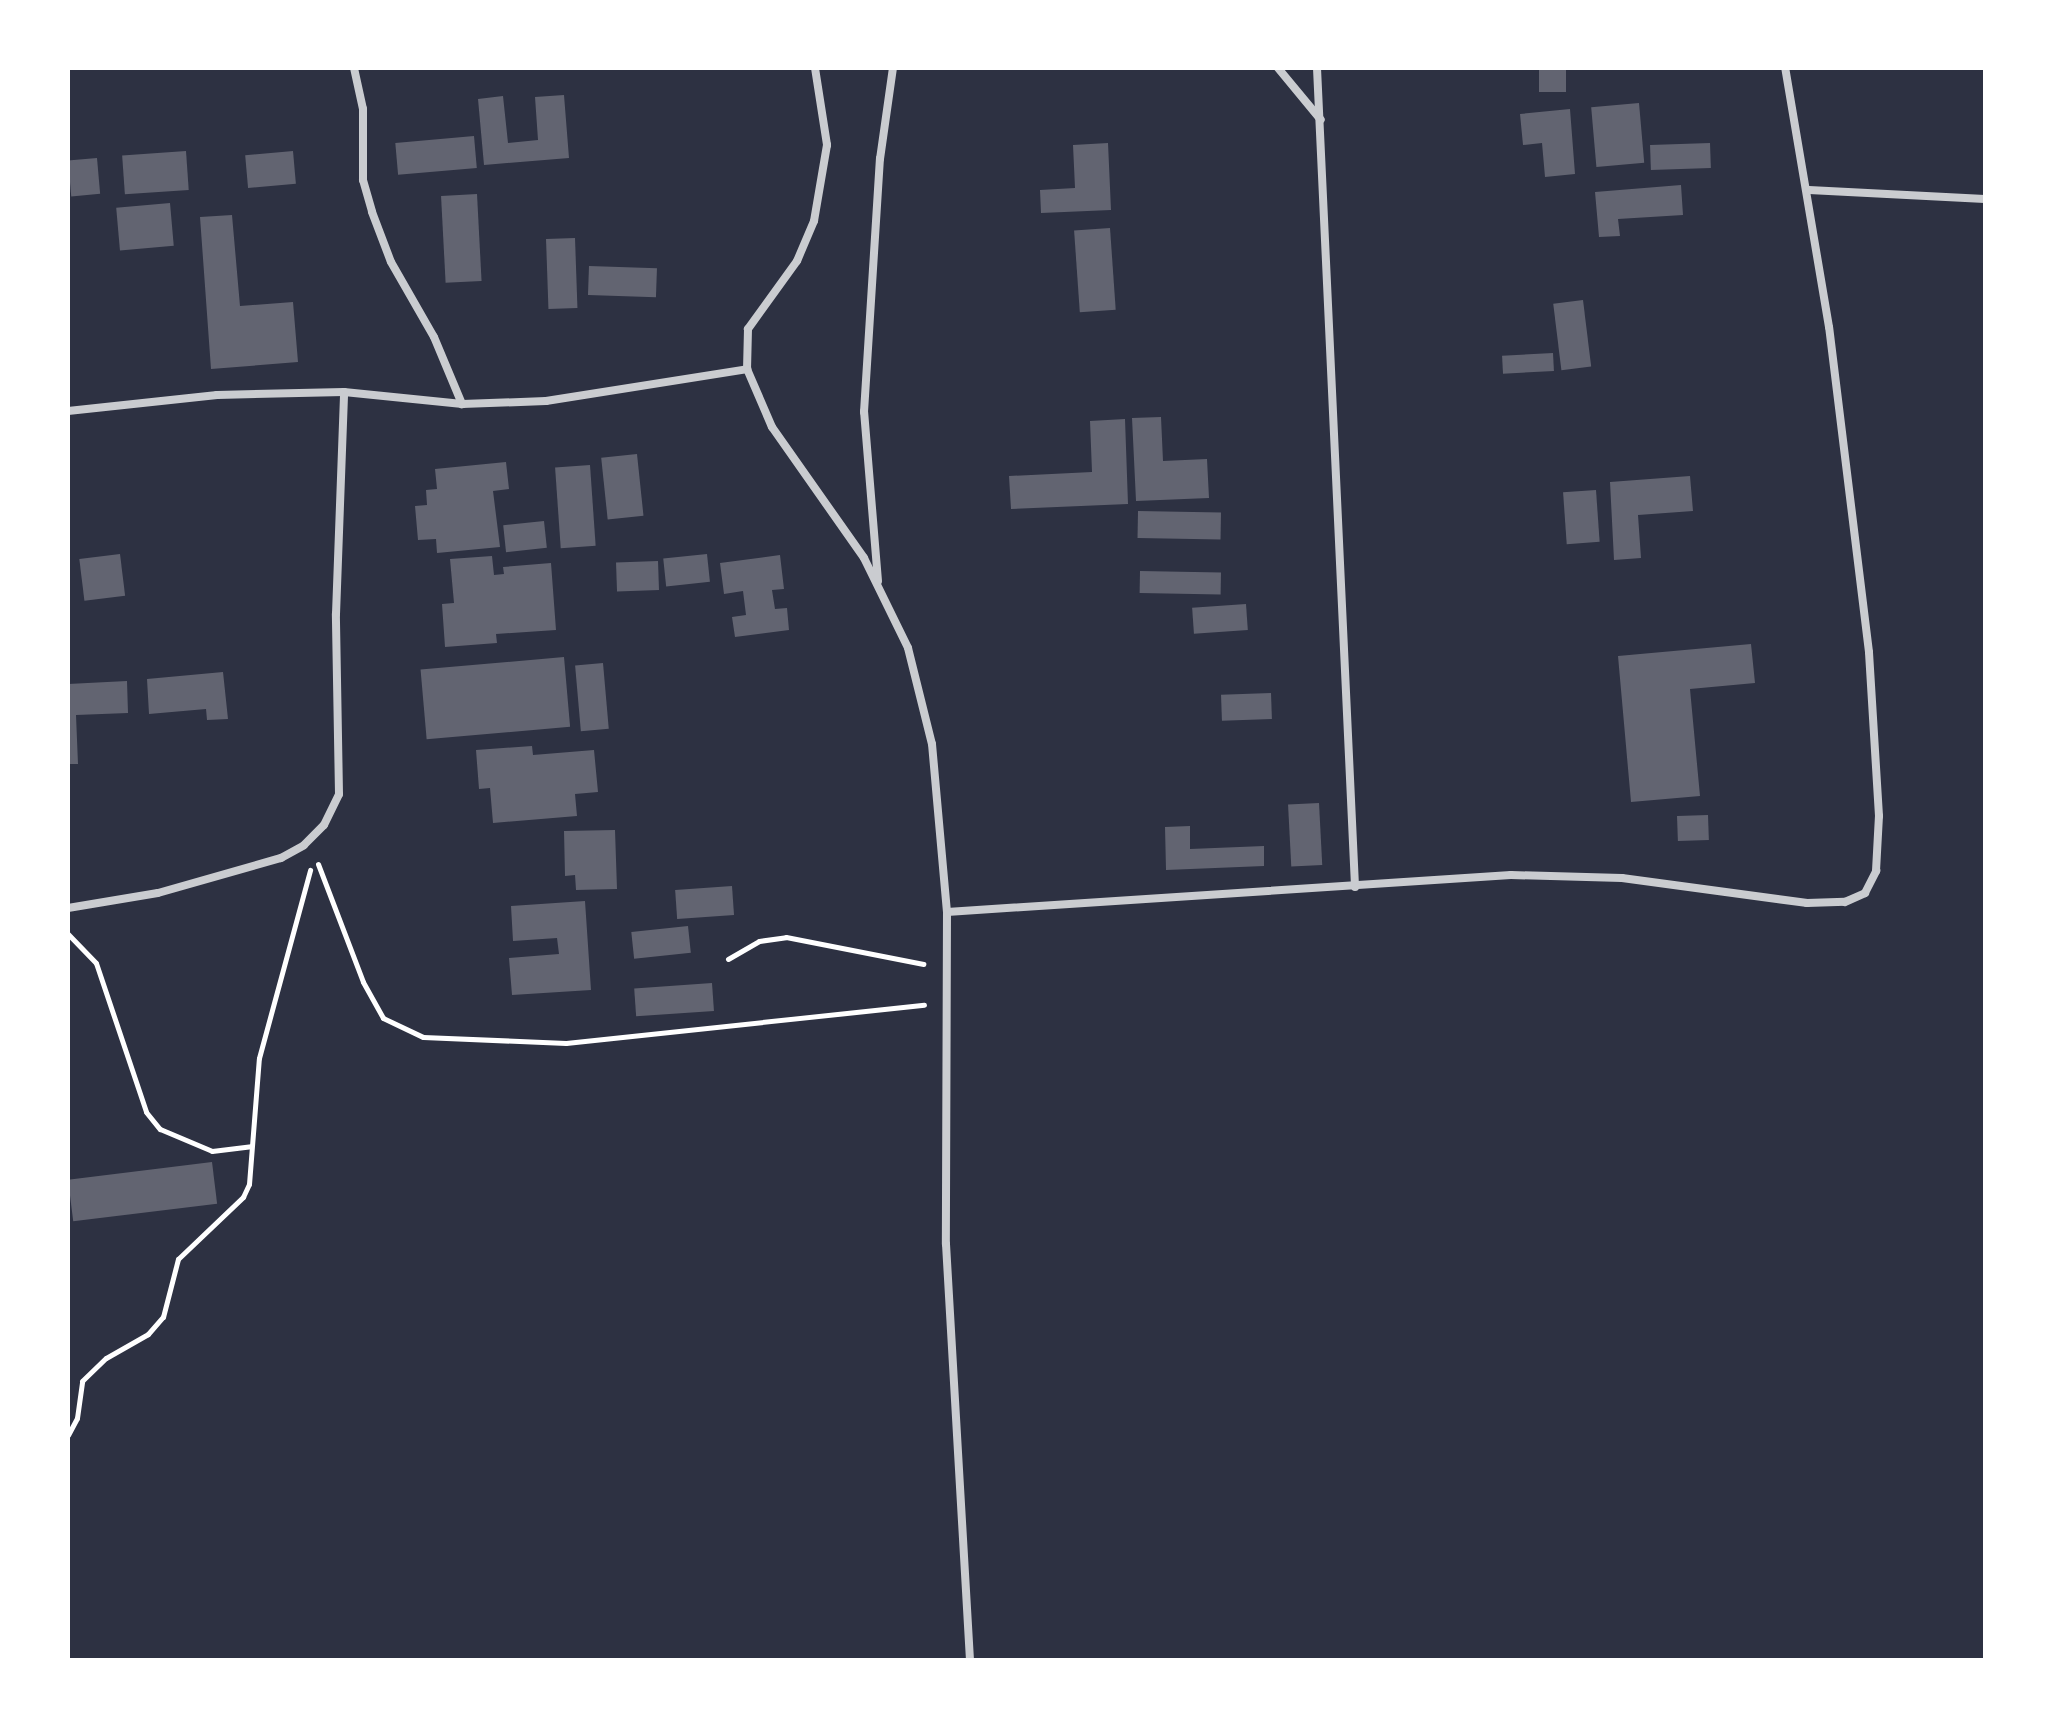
<!DOCTYPE html>
<style>
body{margin:0}
#map{position:relative;width:2053px;height:1728px;overflow:hidden;background:#2d3142;font-family:Lora,serif}
div>[style]{position:absolute}
.building>*{inset:0;background:#626471;transform-origin:0 0}
.path>*{height:5px;margin:-2.5px;padding:0 2.5px;transform-origin:2.5px;border-radius:2.5px;background:#fff}
.minor>*{height:8px;margin:-4px;padding:0 4px;transform-origin:4px;border-radius:4px;background:#caccd0}
span{translate:-50% -50%;white-space:nowrap;text-align:center;line-height:1.15;-webkit-text-stroke:8px #fff;paint-order:stroke}
.frame{position:absolute;inset:0;border:70px solid #fff;pointer-events:none}
</style>
<div id="map">
<div class="building">
<div style="left:1539px;top:68px;width:27px;height:24px"></div>
<div style="clip-path:polygon(564px 95px,569px 158px,484px 165px,478px 99px,503px 96px,508px 143px,538px 140px,535px 97px)"></div>
<div style="left:1639px;top:103px;width:60px;height:48px;rotate:85deg"></div>
<div style="clip-path:polygon(1570px 109px,1575px 174px,1545px 177px,1542px 143px,1523px 145px,1520px 114px)"></div>
<div style="left:474px;top:136px;width:32px;height:79px;rotate:85deg"></div>
<div style="clip-path:polygon(1108px 143px,1111px 210px,1041px 213px,1040px 190px,1075px 188px,1073px 145px)"></div>
<div style="left:1710px;top:143px;width:25px;height:60px;rotate:88deg"></div>
<div style="left:186px;top:151px;width:39px;height:64px;rotate:86deg"></div>
<div style="left:293px;top:151px;width:33px;height:48px;rotate:85deg"></div>
<div style="left:97px;top:158px;width:36px;height:29px;rotate:85deg"></div>
<div style="clip-path:polygon(1681px 185px,1683px 215px,1618px 219px,1620px 236px,1599px 237px,1595px 192px)"></div>
<div style="left:477px;top:194px;width:87px;height:36px;rotate:87deg"></div>
<div style="left:170px;top:203px;width:43px;height:54px;rotate:85deg"></div>
<div style="clip-path:polygon(232px 215px,240px 306px,293px 302px,298px 362px,211px 369px,200px 217px)"></div>
<div style="left:1110px;top:228px;width:82px;height:36px;rotate:86deg"></div>
<div style="left:575px;top:238px;width:70px;height:29px;rotate:88deg"></div>
<div style="left:589px;top:266px;width:68px;height:29px;rotate:2deg"></div>
<div style="left:1583px;top:300px;width:67px;height:30px;rotate:83deg"></div>
<div style="left:1553px;top:353px;width:18px;height:51px;rotate:87deg"></div>
<div style="clip-path:polygon(1161px 417px,1163px 461px,1207px 459px,1209px 498px,1136px 501px,1132px 418px)"></div>
<div style="clip-path:polygon(1125px 419px,1128px 504px,1011px 509px,1009px 476px,1092px 472px,1090px 421px)"></div>
<div style="left:637px;top:454px;width:62px;height:36px;rotate:84deg"></div>
<div style="clip-path:polygon(506px 462px,509px 489px,493px 491px,500px 547px,437px 553px,436px 539px,418px 540px,415px 506px,427px 505px,426px 490px,437px 489px,435px 469px)"></div>
<div style="left:590px;top:465px;width:81px;height:35px;rotate:86deg"></div>
<div style="clip-path:polygon(1690px 476px,1693px 511px,1638px 515px,1641px 558px,1614px 560px,1610px 482px)"></div>
<div style="left:1596px;top:490px;width:52px;height:33px;rotate:86deg"></div>
<div style="left:1138px;top:511px;width:83px;height:27px;rotate:1deg"></div>
<div style="left:544px;top:521px;width:27px;height:41px;rotate:84deg"></div>
<div style="left:120px;top:554px;width:42px;height:41px;rotate:83deg"></div>
<div style="left:707px;top:554px;width:28px;height:44px;rotate:84deg"></div>
<div style="clip-path:polygon(780px 555px,784px 589px,772px 590px,775px 609px,787px 608px,789px 630px,735px 637px,732px 617px,746px 615px,743px 591px,724px 594px,720px 563px)"></div>
<div style="clip-path:polygon(492px 556px,494px 575px,504px 574px,503px 567px,551px 563px,556px 630px,496px 634px,497px 643px,445px 647px,442px 604px,454px 603px,450px 559px)"></div>
<div style="left:658px;top:561px;width:29px;height:42px;rotate:88deg"></div>
<div style="left:1140px;top:571px;width:81px;height:22px;rotate:1deg"></div>
<div style="left:1246px;top:604px;width:26px;height:54px;rotate:86deg"></div>
<div style="clip-path:polygon(1751px 644px,1755px 683px,1690px 689px,1700px 796px,1631px 802px,1618px 656px)"></div>
<div style="left:564px;top:657px;width:70px;height:144px;rotate:85deg"></div>
<div style="left:603px;top:663px;width:66px;height:28px;rotate:85deg"></div>
<div style="clip-path:polygon(223px 672px,228px 719px,207px 720px,206px 709px,149px 714px,147px 679px)"></div>
<div style="clip-path:polygon(127px 681px,128px 713px,76px 715px,78px 764px,68px 764px,68px 684px)"></div>
<div style="left:1271px;top:693px;width:26px;height:50px;rotate:88deg"></div>
<div style="clip-path:polygon(532px 746px,533px 755px,594px 750px,598px 792px,575px 794px,577px 816px,493px 823px,490px 788px,479px 789px,476px 750px)"></div>
<div style="left:1319px;top:803px;width:62px;height:31px;rotate:87deg"></div>
<div style="left:1708px;top:815px;width:25px;height:31px;rotate:88deg"></div>
<div style="clip-path:polygon(1190px 826px,1190px 849px,1264px 846px,1264px 866px,1166px 870px,1165px 827px)"></div>
<div style="clip-path:polygon(615px 830px,617px 889px,576px 890px,575px 875px,565px 876px,564px 831px)"></div>
<div style="left:732px;top:886px;width:29px;height:57px;rotate:86deg"></div>
<div style="clip-path:polygon(585px 901px,591px 990px,512px 995px,509px 958px,559px 954px,557px 938px,513px 941px,511px 906px)"></div>
<div style="left:688px;top:926px;width:27px;height:57px;rotate:84deg"></div>
<div style="left:712px;top:983px;width:28px;height:78px;rotate:86deg"></div>
<div style="left:212px;top:1162px;width:42px;height:145px;rotate:83deg"></div>
</div>
<div class="path">
<div style="left:318px;top:864px;width:126px;rotate:69.1deg"></div>
<div style="left:363px;top:982px;width:41px;rotate:60.9deg"></div>
<div style="left:383px;top:1018px;width:44px;rotate:25.4deg"></div>
<div style="left:423px;top:1037px;width:143px;rotate:2.4deg"></div>
<div style="left:566px;top:1043px;width:360px;rotate:-6.1deg"></div>
<div style="left:68px;top:934px;width:40px;rotate:46deg"></div>
<div style="left:96px;top:963px;width:157px;rotate:71.4deg"></div>
<div style="left:146px;top:1112px;width:22px;rotate:51deg"></div>
<div style="left:160px;top:1129px;width:56px;rotate:22.9deg"></div>
<div style="left:212px;top:1151px;width:39px;rotate:-7deg"></div>
<div style="left:728px;top:959px;width:36px;rotate:-30deg"></div>
<div style="left:759px;top:941px;width:27px;rotate:-8deg"></div>
<div style="left:786px;top:937px;width:140px;rotate:11.1deg"></div>
<div style="left:68px;top:1435px;width:19px;rotate:-62deg"></div>
<div style="left:77px;top:1418px;width:37px;rotate:-82deg"></div>
<div style="left:82px;top:1381px;width:33px;rotate:-44deg"></div>
<div style="left:106px;top:1358px;width:48px;rotate:-29.7deg"></div>
<div style="left:148px;top:1334px;width:23px;rotate:-49deg"></div>
<div style="left:163px;top:1317px;width:60px;rotate:-75.5deg"></div>
<div style="left:178px;top:1259px;width:90px;rotate:-43.6deg"></div>
<div style="left:243px;top:1197px;width:14px;rotate:-65deg"></div>
<div style="left:249px;top:1184px;width:126px;rotate:-85.5deg"></div>
<div style="left:259px;top:1058px;width:195px;rotate:-74.8deg"></div>
</div>
<div class="minor">
<div style="left:354px;top:68px;width:42px;rotate:77.6deg"></div>
<div style="left:363px;top:109px;width:71px;rotate:90deg"></div>
<div style="left:363px;top:180px;width:33px;rotate:74deg"></div>
<div style="left:372px;top:212px;width:53px;rotate:69.2deg"></div>
<div style="left:391px;top:262px;width:86px;rotate:60.2deg"></div>
<div style="left:434px;top:337px;width:73px;rotate:67.3deg"></div>
<div style="left:815px;top:68px;width:78px;rotate:81.1deg"></div>
<div style="left:827px;top:145px;width:77px;rotate:99.7deg"></div>
<div style="left:814px;top:221px;width:43px;rotate:113deg"></div>
<div style="left:797px;top:261px;width:84px;rotate:125.8deg"></div>
<div style="left:748px;top:329px;width:40px;rotate:91.4deg"></div>
<div style="left:747px;top:369px;width:63px;rotate:66.7deg"></div>
<div style="left:772px;top:427px;width:160px;rotate:54.9deg"></div>
<div style="left:864px;top:558px;width:100px;rotate:63.9deg"></div>
<div style="left:908px;top:648px;width:99px;rotate:76deg"></div>
<div style="left:932px;top:744px;width:169px;rotate:84.9deg"></div>
<div style="left:947px;top:912px;width:332px;rotate:90.2deg"></div>
<div style="left:946px;top:1244px;width:417px;rotate:86.7deg"></div>
<div style="left:1278px;top:68px;width:67px;rotate:50.4deg"></div>
<div style="left:1317px;top:68px;width:820px;rotate:87.34deg"></div>
<div style="left:1809px;top:190px;width:176px;rotate:2.9deg"></div>
<div style="left:68px;top:411px;width:150px;rotate:-6.1deg"></div>
<div style="left:217px;top:395px;width:127px;rotate:-1.4deg"></div>
<div style="left:344px;top:392px;width:119px;rotate:5.8deg"></div>
<div style="left:462px;top:404px;width:84px;rotate:-2deg"></div>
<div style="left:546px;top:401px;width:204px;rotate:-9deg"></div>
<div style="left:878px;top:581px;width:170px;rotate:-94.7deg"></div>
<div style="left:864px;top:412px;width:254px;rotate:-86.4deg"></div>
<div style="left:880px;top:159px;width:92px;rotate:-81.9deg"></div>
<div style="left:68px;top:908px;width:91px;rotate:-9.5deg"></div>
<div style="left:158px;top:893px;width:128px;rotate:-15.9deg"></div>
<div style="left:281px;top:858px;width:26px;rotate:-29deg"></div>
<div style="left:304px;top:845px;width:28px;rotate:-45deg"></div>
<div style="left:324px;top:825px;width:34px;rotate:-64deg"></div>
<div style="left:339px;top:794px;width:180px;rotate:-91deg"></div>
<div style="left:336px;top:614px;width:222px;rotate:-87.9deg"></div>
<div style="left:947px;top:912px;width:565px;rotate:-3.75deg"></div>
<div style="left:1511px;top:875px;width:111px;rotate:1.5deg"></div>
<div style="left:1622px;top:878px;width:187px;rotate:7.7deg"></div>
<div style="left:1807px;top:903px;width:38px;rotate:-2deg"></div>
<div style="left:1845px;top:902px;width:22px;rotate:-24deg"></div>
<div style="left:1865px;top:893px;width:25px;rotate:-63deg"></div>
<div style="left:1876px;top:871px;width:55px;rotate:-86.9deg"></div>
<div style="left:1879px;top:816px;width:164px;rotate:-93.5deg"></div>
<div style="left:1869px;top:652px;width:327px;rotate:-97deg"></div>
<div style="left:1829px;top:327px;width:263px;rotate:-99.6deg"></div>
</div>
<div class="frame"></div>
</div>
